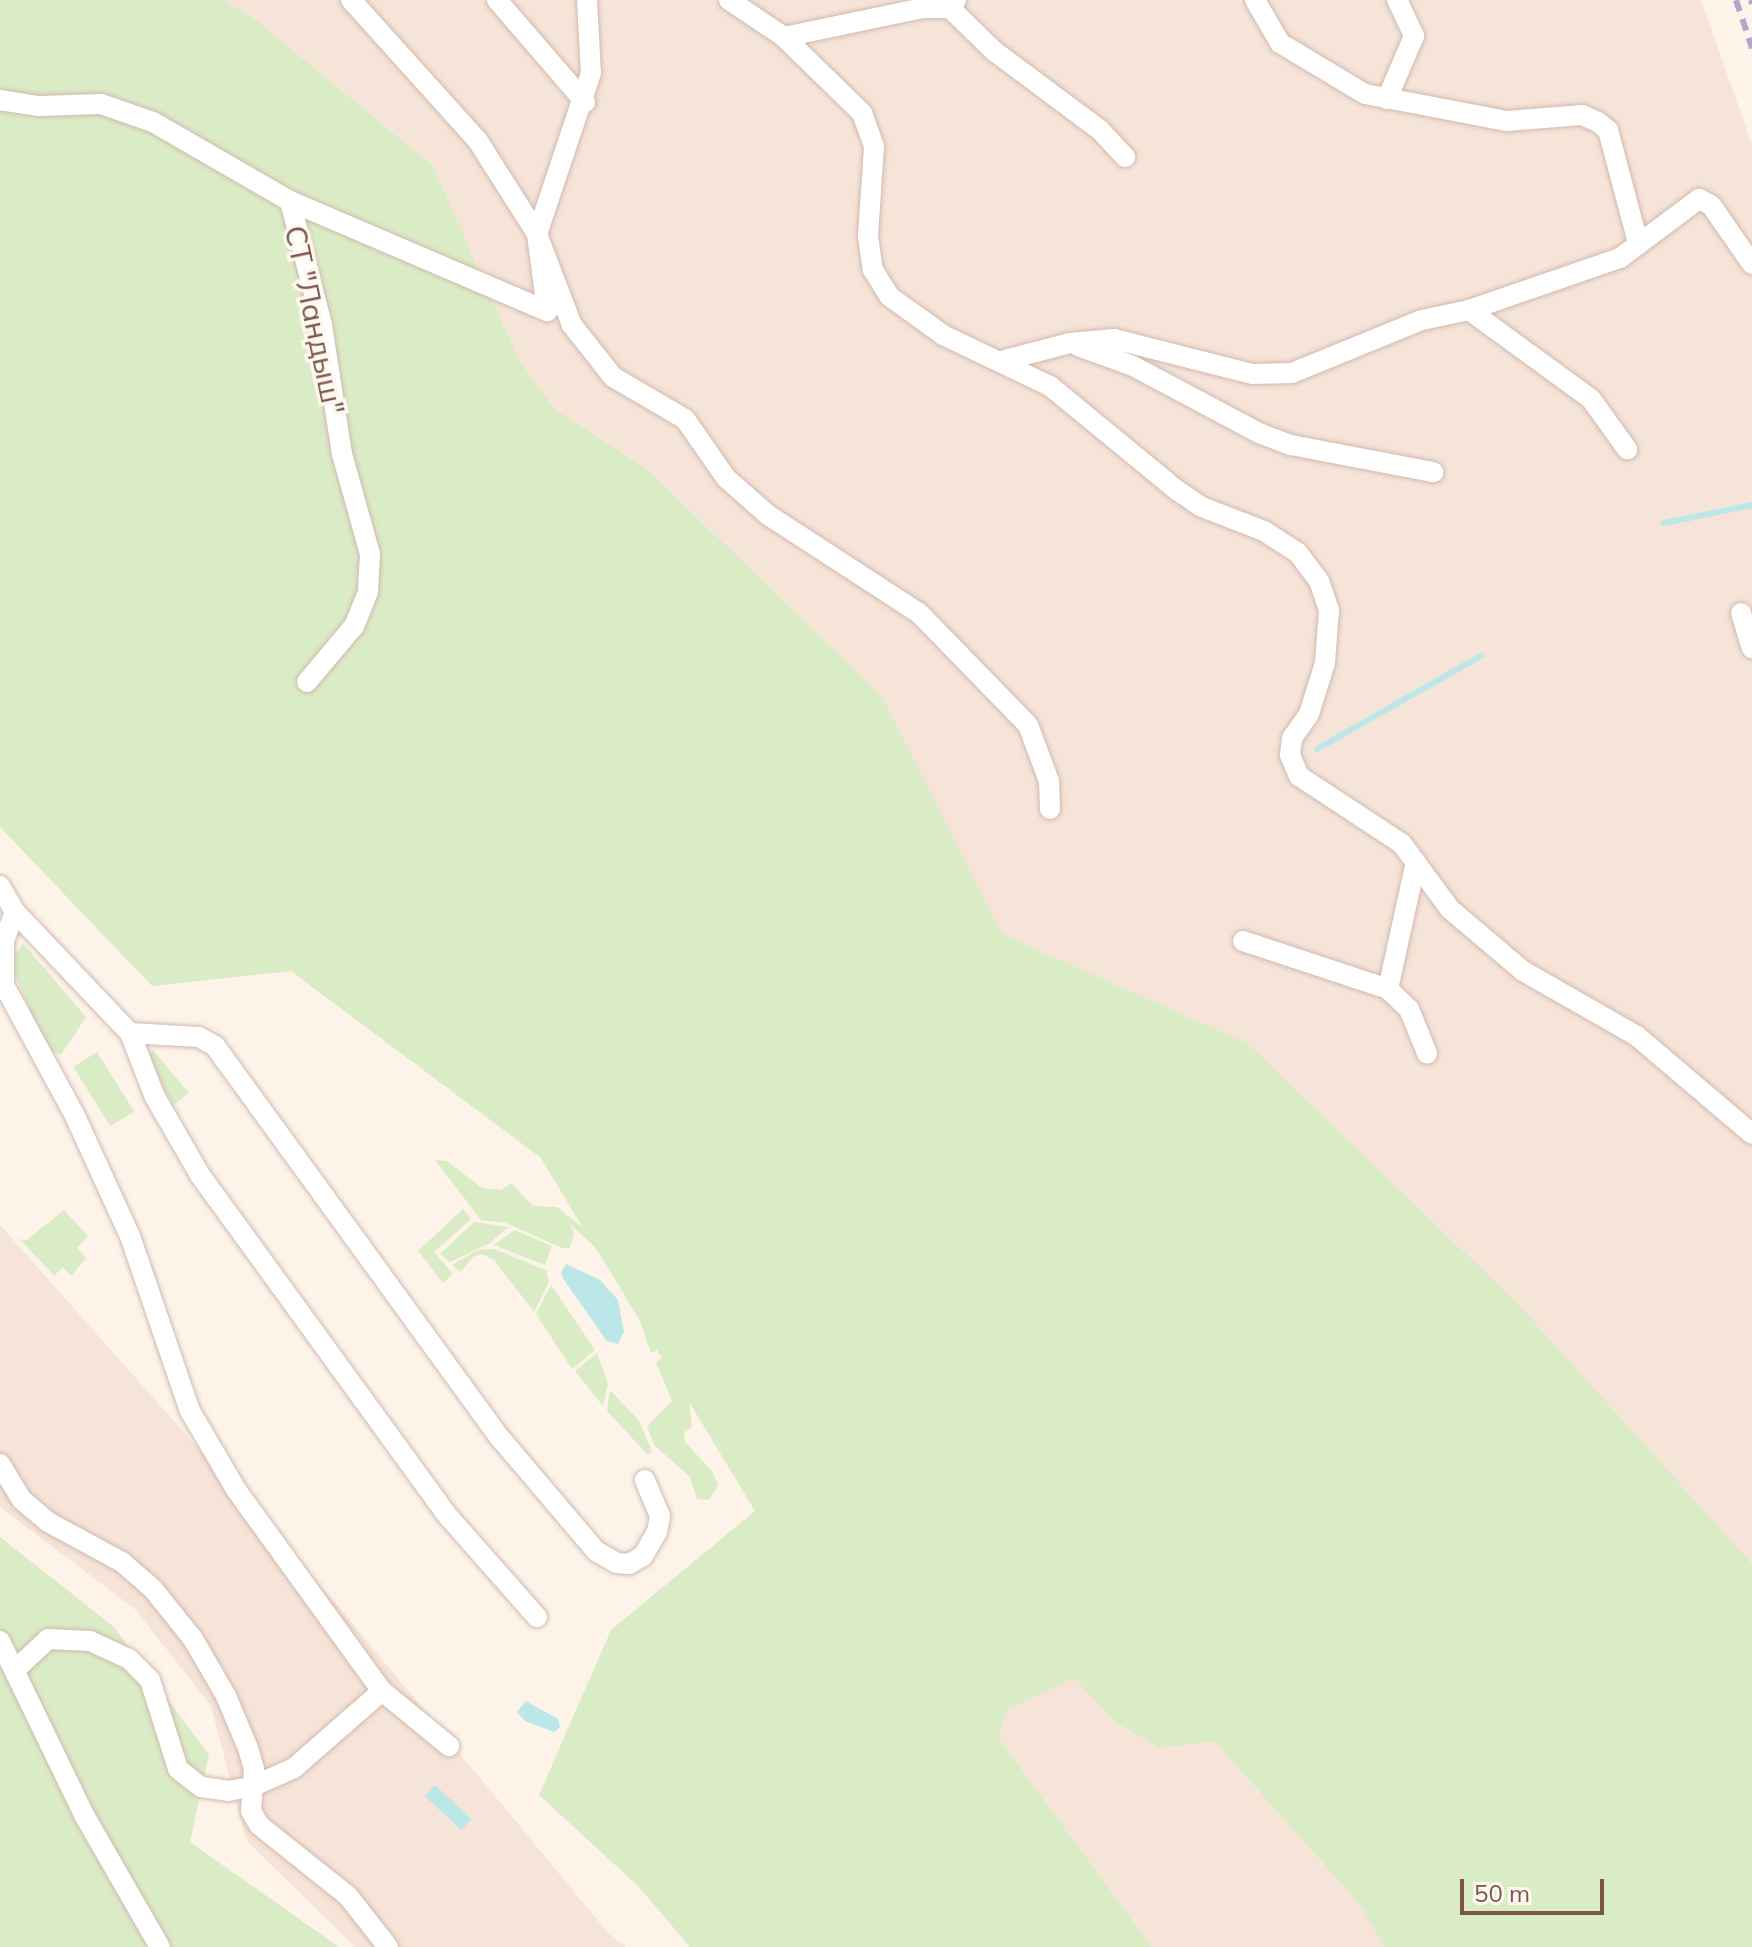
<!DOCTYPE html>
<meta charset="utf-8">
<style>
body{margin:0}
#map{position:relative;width:1752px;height:1947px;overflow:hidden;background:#fdf3e9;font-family:Mulish,sans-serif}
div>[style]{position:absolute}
.residential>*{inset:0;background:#f5e4d7}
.green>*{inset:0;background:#daecc6;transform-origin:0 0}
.water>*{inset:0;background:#bce7e9;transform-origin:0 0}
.stream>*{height:6px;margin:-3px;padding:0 3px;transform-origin:3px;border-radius:3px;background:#bce7e9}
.roads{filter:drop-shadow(0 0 2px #d1b9ae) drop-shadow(0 0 2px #d1b9ae)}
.minor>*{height:20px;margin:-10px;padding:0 10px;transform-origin:10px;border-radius:10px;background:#fff}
.rail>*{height:6px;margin-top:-3px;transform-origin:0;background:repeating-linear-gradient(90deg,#b4a6c9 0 12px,transparent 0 20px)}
span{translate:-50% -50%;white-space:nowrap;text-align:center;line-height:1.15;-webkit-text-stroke:7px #fff8f1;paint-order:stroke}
.street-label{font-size:30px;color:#7a564b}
.scale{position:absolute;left:1460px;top:1879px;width:144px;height:36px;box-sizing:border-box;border:4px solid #7a564b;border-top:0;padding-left:10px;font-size:24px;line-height:28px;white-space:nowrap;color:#7a564b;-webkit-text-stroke:6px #fff8f1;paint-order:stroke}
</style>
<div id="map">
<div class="residential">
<div style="clip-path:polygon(224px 0,1701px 0,1752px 145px,1752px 1564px,1247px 1043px,1002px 934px,882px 696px,648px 470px,555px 409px,519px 360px,433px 166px,254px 18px)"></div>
<div style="clip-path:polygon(0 1225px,338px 1606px,609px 1934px,626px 1947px,355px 1947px,246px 1840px,211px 1706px,136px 1610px,0 1507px)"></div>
<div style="clip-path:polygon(1074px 1678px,1116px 1723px,1160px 1748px,1213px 1740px,1362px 1907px,1384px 1947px,1152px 1947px,998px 1737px,1007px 1710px)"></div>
</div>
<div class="green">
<div style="clip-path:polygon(0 0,224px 0,254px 18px,433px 166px,519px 360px,555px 409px,648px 470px,882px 696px,1002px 934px,1247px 1043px,1518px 1304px,1752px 1564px,1752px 1947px,1384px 1947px,1362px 1907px,1214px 1741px,1160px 1748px,1116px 1723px,1074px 1678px,1007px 1710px,998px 1737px,1152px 1947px,690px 1947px,639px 1887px,539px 1795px,611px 1630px,755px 1511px,689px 1402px,692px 1427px,684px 1433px,685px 1442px,712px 1471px,718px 1485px,709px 1500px,697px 1499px,690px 1477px,654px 1445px,647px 1426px,672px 1401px,656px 1362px,662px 1358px,657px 1350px,651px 1353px,640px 1321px,596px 1248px,570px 1224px,574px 1233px,570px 1248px,562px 1248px,506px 1223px,481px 1220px,435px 1160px,447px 1161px,482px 1188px,501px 1190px,511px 1183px,533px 1206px,557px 1207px,583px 1228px,541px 1158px,291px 971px,152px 986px,0 827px)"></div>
<div style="clip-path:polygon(23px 943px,86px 1017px,61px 1055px,46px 1048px,16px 976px,12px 959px)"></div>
<div style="clip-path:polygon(153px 1050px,189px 1093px,173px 1105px,147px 1057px)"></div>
<div style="left:97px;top:1052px;width:70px;height:28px;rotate:58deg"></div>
<div style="clip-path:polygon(463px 1209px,471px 1219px,434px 1252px,453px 1274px,443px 1283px,418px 1251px)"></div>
<div style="clip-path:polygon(64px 1210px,88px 1236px,77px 1248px,86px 1258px,71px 1276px,63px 1267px,54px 1276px,20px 1239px,27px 1240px)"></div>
<div style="clip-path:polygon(474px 1222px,508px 1227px,490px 1243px,450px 1262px,440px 1254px)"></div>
<div style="clip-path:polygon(515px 1230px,552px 1246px,545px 1265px,494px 1245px)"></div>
<div style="clip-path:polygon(494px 1249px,546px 1270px,549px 1282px,534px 1312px,494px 1260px,481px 1254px,473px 1257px,461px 1272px,452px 1265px,478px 1250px)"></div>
<div style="clip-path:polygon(551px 1285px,595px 1350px,572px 1369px,536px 1314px)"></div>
<div style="clip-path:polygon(597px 1353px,608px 1384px,603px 1406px,575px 1371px)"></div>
<div style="clip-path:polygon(610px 1390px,639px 1421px,652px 1451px,648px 1455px,607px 1411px)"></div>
<div style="clip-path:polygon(0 1537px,114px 1627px,209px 1755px,190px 1842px,339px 1947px,0 1947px)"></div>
</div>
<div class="water">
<div style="clip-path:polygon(566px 1264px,600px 1280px,618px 1300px,624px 1332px,618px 1344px,607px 1341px,564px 1280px,561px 1273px)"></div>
<div style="clip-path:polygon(526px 1701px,558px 1719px,560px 1727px,554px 1732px,525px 1721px,517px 1712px)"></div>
<div style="left:435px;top:1785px;width:50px;height:15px;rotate:43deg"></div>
</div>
<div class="stream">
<div style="left:1664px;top:523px;width:90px;rotate:-11.6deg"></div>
<div style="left:1317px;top:749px;width:189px;rotate:-29.6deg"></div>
</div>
<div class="roads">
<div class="minor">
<div style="left:497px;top:0;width:135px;rotate:49.2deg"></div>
<div style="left:587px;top:0;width:73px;rotate:86.9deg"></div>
<div style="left:591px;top:73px;width:170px;rotate:108.5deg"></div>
<div style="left:537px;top:234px;width:97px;rotate:69deg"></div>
<div style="left:572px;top:325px;width:66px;rotate:51.7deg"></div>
<div style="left:613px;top:377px;width:83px;rotate:30.3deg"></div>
<div style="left:685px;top:419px;width:72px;rotate:55.2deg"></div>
<div style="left:726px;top:478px;width:56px;rotate:41.4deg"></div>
<div style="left:768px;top:515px;width:180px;rotate:33deg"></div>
<div style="left:919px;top:613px;width:156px;rotate:45.8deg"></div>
<div style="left:1028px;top:725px;width:60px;rotate:69.4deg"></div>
<div style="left:1049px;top:781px;width:28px;rotate:88deg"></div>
<div style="left:729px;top:0;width:66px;rotate:33.9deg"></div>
<div style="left:784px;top:37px;width:109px;rotate:44.3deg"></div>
<div style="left:862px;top:113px;width:35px;rotate:70deg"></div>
<div style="left:874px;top:146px;width:90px;rotate:93.8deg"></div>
<div style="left:868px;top:236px;width:34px;rotate:82deg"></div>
<div style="left:873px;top:270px;width:31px;rotate:58deg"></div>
<div style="left:889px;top:296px;width:67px;rotate:35.8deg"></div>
<div style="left:943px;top:335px;width:119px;rotate:25.5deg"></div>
<div style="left:1050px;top:386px;width:166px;rotate:39.4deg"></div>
<div style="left:1178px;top:491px;width:29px;rotate:34deg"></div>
<div style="left:1202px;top:507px;width:66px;rotate:21.2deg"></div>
<div style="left:1264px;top:531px;width:40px;rotate:32.9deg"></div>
<div style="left:1298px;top:553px;width:35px;rotate:53deg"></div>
<div style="left:1319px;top:581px;width:31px;rotate:71deg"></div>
<div style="left:1329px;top:610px;width:53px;rotate:94.3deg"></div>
<div style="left:1325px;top:663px;width:53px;rotate:107.4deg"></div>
<div style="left:1309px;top:714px;width:29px;rotate:125deg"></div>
<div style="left:1292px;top:738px;width:17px;rotate:97deg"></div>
<div style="left:1290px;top:755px;width:23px;rotate:67deg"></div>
<div style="left:1299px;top:776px;width:123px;rotate:33.4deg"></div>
<div style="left:1402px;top:844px;width:81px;rotate:53.6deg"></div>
<div style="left:1450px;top:909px;width:96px;rotate:40.3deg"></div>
<div style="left:1523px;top:971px;width:131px;rotate:29.7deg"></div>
<div style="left:1637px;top:1036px;width:151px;rotate:40.4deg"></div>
<div style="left:1255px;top:0;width:50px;rotate:59.8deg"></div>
<div style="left:1280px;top:43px;width:99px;rotate:31deg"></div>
<div style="left:1365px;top:94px;width:145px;rotate:10.8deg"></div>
<div style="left:1507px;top:121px;width:75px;rotate:-4.6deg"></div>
<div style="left:1582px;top:115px;width:17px;rotate:24deg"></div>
<div style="left:1598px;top:122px;width:13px;rotate:39deg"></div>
<div style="left:1608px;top:130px;width:117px;rotate:75.1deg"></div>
<div style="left:950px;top:8px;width:62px;rotate:44.3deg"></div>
<div style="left:994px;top:51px;width:132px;rotate:36.7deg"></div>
<div style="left:1100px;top:130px;width:37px;rotate:47deg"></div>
<div style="left:784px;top:37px;width:142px;rotate:-11.8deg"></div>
<div style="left:923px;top:8px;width:27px"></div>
<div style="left:950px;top:8px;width:10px;rotate:-53deg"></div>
<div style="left:1387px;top:99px;width:69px;rotate:-66.8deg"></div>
<div style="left:1414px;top:36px;width:40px;rotate:-115deg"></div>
<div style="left:0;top:100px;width:39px;rotate:9deg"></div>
<div style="left:39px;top:106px;width:62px;rotate:-1.8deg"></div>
<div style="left:101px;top:104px;width:55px;rotate:19.1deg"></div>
<div style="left:153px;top:122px;width:158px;rotate:30deg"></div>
<div style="left:290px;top:201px;width:280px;rotate:23.2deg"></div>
<div style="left:547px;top:311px;width:78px;rotate:-97.4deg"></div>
<div style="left:537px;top:234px;width:110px;rotate:-122.4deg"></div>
<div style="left:478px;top:141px;width:190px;rotate:-132deg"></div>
<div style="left:290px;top:201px;width:128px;rotate:75.5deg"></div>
<div style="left:322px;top:325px;width:131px;rotate:81.2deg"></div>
<div style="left:342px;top:454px;width:104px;rotate:74.4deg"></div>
<div style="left:370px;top:554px;width:38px;rotate:93deg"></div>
<div style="left:368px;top:592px;width:37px;rotate:112deg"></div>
<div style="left:354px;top:626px;width:73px;rotate:130deg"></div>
<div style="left:1469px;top:310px;width:151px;rotate:36.1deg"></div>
<div style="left:1591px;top:399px;width:62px;rotate:54.2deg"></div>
<div style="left:1078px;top:346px;width:59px;rotate:20deg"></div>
<div style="left:1133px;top:366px;width:143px;rotate:28deg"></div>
<div style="left:1259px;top:433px;width:34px;rotate:21deg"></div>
<div style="left:1291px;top:445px;width:145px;rotate:10.8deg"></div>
<div style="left:1005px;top:360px;width:67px;rotate:-14.7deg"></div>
<div style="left:1070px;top:343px;width:44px;rotate:-5.2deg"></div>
<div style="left:1114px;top:339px;width:142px;rotate:14.2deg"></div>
<div style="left:1252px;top:374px;width:40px;rotate:-1.4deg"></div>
<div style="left:1292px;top:373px;width:140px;rotate:-22.2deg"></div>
<div style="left:1422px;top:320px;width:48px;rotate:-12deg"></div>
<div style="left:1469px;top:310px;width:160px;rotate:-19deg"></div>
<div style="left:1620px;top:258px;width:99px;rotate:-36.8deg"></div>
<div style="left:1699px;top:199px;width:13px;rotate:27deg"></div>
<div style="left:1711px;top:205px;width:72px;rotate:55.2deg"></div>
<div style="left:1741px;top:613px;width:37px;rotate:73deg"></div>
<div style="left:0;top:886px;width:30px;rotate:60deg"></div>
<div style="left:15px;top:912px;width:167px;rotate:46.5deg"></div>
<div style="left:130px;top:1033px;width:69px;rotate:68.7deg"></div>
<div style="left:155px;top:1097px;width:90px;rotate:60deg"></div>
<div style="left:200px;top:1175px;width:420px;rotate:54deg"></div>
<div style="left:447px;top:1515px;width:136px;rotate:48.6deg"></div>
<div style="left:15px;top:912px;width:31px;rotate:111deg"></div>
<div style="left:4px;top:941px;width:44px;rotate:90deg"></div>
<div style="left:4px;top:985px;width:149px;rotate:61.5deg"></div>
<div style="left:75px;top:1116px;width:132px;rotate:65.4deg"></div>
<div style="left:130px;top:1236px;width:185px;rotate:71.1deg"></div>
<div style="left:190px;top:1411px;width:93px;rotate:59.6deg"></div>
<div style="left:237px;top:1491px;width:247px;rotate:54.1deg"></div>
<div style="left:1243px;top:941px;width:153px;rotate:18.3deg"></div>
<div style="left:1388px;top:989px;width:29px;rotate:44deg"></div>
<div style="left:1409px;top:1009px;width:48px;rotate:67.8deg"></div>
<div style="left:1388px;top:989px;width:130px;rotate:-77.6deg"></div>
<div style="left:130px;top:1033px;width:69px;rotate:3.3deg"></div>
<div style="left:199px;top:1037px;width:18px;rotate:29deg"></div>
<div style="left:215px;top:1046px;width:486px;rotate:54deg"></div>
<div style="left:501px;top:1439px;width:147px;rotate:49.7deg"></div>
<div style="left:596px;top:1551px;width:24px;rotate:30deg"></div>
<div style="left:617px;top:1563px;width:12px;rotate:5deg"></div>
<div style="left:629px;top:1564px;width:16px;rotate:-30deg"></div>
<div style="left:643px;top:1556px;width:28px;rotate:-60deg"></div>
<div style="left:657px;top:1532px;width:16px;rotate:-79deg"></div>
<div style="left:660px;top:1516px;width:39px;rotate:-113deg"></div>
<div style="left:0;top:1464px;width:42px;rotate:58.6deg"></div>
<div style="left:22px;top:1500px;width:34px;rotate:40deg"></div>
<div style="left:48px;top:1522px;width:84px;rotate:28.4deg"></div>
<div style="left:122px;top:1562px;width:41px;rotate:41.1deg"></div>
<div style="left:153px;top:1589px;width:64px;rotate:51.3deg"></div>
<div style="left:193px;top:1639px;width:66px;rotate:59.9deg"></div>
<div style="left:226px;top:1696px;width:56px;rotate:67.1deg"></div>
<div style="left:248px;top:1748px;width:22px;rotate:74deg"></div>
<div style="left:254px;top:1769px;width:42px;rotate:94.1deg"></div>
<div style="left:251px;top:1811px;width:16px;rotate:60deg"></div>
<div style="left:259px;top:1825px;width:114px;rotate:38.6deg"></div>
<div style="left:348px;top:1896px;width:65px;rotate:51.9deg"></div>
<div style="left:0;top:1641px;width:193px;rotate:64.2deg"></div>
<div style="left:84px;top:1815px;width:152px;rotate:60.1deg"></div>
<div style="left:15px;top:1670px;width:45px;rotate:-43.2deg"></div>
<div style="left:48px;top:1639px;width:42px;rotate:2.7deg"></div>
<div style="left:90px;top:1641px;width:43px;rotate:24.8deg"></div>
<div style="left:129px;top:1659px;width:30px;rotate:45deg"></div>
<div style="left:150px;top:1680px;width:93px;rotate:72.5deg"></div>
<div style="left:178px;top:1769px;width:29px;rotate:38deg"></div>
<div style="left:201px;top:1787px;width:27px;rotate:8deg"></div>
<div style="left:228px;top:1791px;width:23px;rotate:-10deg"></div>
<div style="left:251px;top:1787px;width:47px;rotate:-23.8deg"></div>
<div style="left:294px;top:1768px;width:117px;rotate:-41.2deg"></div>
<div style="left:382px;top:1691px;width:87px;rotate:39.4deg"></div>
</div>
</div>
<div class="rail">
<div style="left:1736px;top:0;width:51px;rotate:71.6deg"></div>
<div style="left:1751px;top:0;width:4px;rotate:76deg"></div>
</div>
<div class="street-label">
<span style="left:315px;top:320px;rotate:78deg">СТ "Ландыш"</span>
</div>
<div class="scale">50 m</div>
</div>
